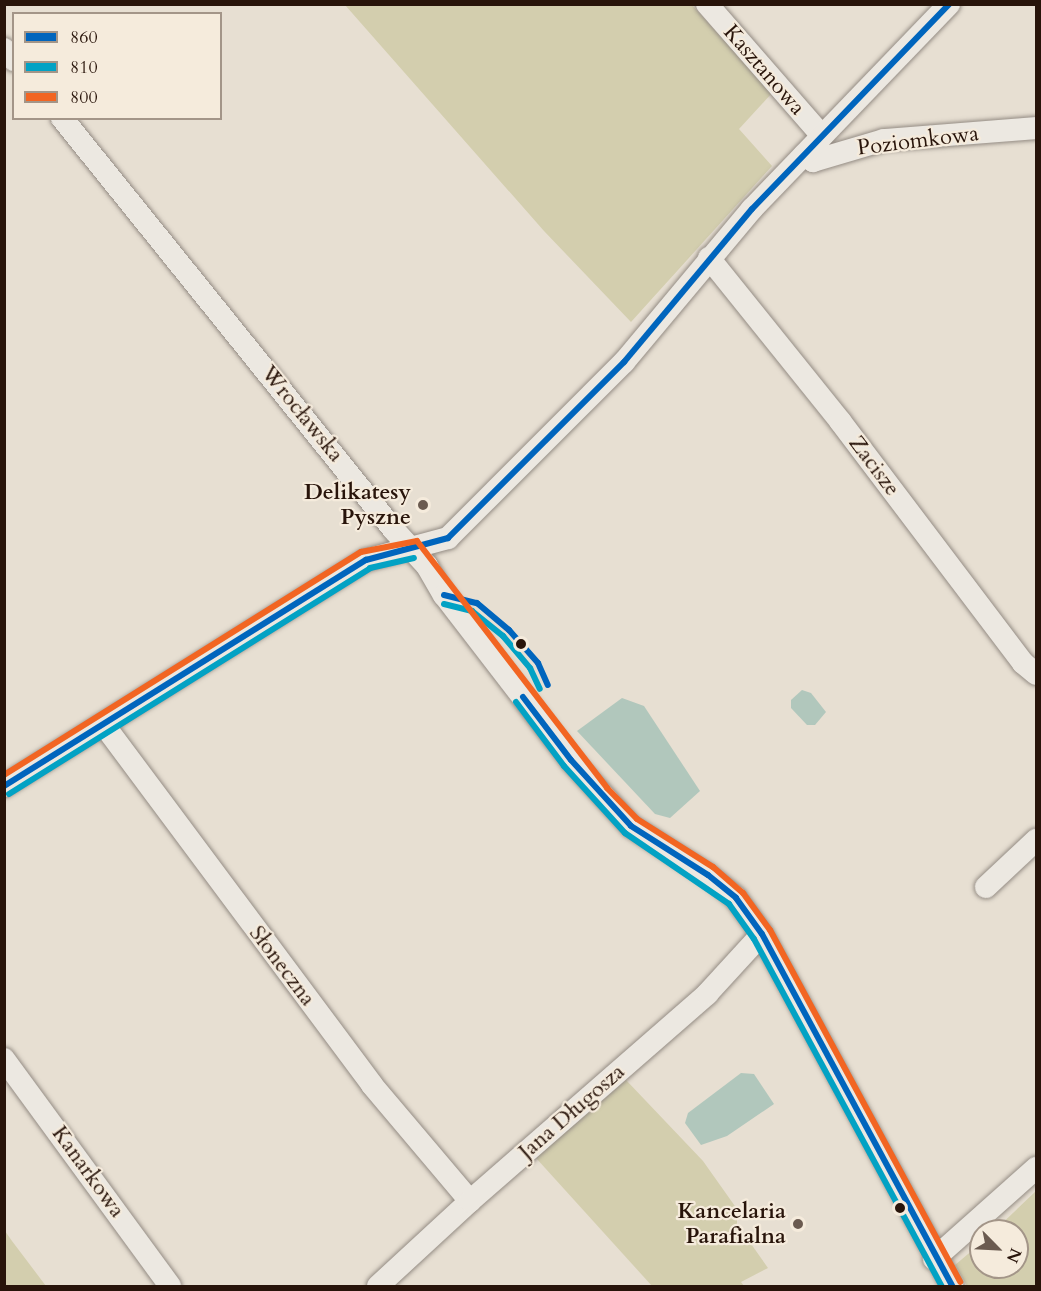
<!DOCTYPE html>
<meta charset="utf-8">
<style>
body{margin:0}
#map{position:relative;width:1041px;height:1291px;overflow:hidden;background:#e7dfd2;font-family:Cardo,serif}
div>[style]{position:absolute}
.green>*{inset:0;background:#d3ceae}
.water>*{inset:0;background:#b1c7bc}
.roads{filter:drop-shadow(0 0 2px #948c84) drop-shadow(0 0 2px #948c84)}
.minor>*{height:22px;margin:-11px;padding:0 11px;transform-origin:11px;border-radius:11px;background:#ece8e1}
.bus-1>*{height:6px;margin:-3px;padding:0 3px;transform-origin:3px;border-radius:3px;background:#0065bd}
.bus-2>*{height:6px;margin:-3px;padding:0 3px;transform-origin:3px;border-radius:3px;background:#02a2c4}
.bus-3>*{height:6px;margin:-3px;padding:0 3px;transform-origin:3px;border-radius:3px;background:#f26522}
.dots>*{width:16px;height:16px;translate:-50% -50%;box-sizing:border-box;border:3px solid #f5ebdc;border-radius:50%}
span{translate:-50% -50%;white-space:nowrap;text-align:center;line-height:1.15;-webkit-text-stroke:4.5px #f5ebdc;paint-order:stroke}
.street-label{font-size:22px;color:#28140a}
.poi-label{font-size:22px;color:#28140a;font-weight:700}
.right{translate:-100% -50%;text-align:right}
.frame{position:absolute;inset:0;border:6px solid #28140a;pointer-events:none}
.legend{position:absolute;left:12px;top:12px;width:210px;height:108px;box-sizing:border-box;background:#f5ebdc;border:2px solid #a39588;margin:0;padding:8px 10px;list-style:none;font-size:18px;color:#28140a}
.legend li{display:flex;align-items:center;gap:12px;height:30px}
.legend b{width:30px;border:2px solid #a39588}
.north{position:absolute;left:969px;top:1219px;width:60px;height:60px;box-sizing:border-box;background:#f5ebdc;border:2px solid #a39588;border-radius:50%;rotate:114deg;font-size:16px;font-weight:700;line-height:24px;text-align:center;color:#28140a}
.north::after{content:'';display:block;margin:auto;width:21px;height:27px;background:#6b5b50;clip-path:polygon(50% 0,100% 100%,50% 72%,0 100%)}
</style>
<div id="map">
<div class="green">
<div style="clip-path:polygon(345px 5px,692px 5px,772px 93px,739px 129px,772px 166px,631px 322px,544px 231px)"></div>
<div style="clip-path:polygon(626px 1080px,703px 1161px,737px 1209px,737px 1224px,768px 1268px,741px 1282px,744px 1286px,652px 1286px,536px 1158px)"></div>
<div style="clip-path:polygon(1036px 1191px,1036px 1286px,967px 1286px,955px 1265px,981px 1243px,981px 1267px,1017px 1267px,1017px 1231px,994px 1231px)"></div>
<div style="clip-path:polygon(5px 1231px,12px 1241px,46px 1286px,5px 1286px)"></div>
</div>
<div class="water">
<div style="clip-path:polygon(802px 690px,811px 693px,826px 712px,815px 725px,807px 725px,791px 708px,791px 700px)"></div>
<div style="clip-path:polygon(622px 698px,644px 706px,700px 791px,670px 818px,655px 814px,577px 731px)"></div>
<div style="clip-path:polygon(741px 1073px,754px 1074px,774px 1104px,727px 1136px,701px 1145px,685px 1123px,688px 1113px)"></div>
</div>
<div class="roads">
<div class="minor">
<div style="left:707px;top:4px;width:175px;rotate:48.9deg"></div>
<div style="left:4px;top:49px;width:15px;rotate:48deg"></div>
<div style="left:62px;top:118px;width:528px;rotate:51.15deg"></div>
<div style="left:393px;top:529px;width:50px;rotate:47.4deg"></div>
<div style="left:427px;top:566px;width:34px;rotate:60deg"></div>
<div style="left:444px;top:595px;width:208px;rotate:52.4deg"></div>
<div style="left:571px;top:760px;width:89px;rotate:47.7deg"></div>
<div style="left:631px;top:826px;width:91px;rotate:32.5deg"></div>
<div style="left:708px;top:875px;width:36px;rotate:39deg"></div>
<div style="left:736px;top:898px;width:44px;rotate:54.2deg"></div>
<div style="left:762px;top:934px;width:400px;rotate:61.6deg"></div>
<div style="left:804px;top:155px;width:11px;rotate:34deg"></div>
<div style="left:813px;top:161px;width:74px;rotate:-16.5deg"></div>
<div style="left:884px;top:140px;width:152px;rotate:-4.5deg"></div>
<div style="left:709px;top:258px;width:209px;rotate:51.2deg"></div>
<div style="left:840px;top:421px;width:303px;rotate:52.9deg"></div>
<div style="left:1023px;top:663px;width:17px;rotate:40deg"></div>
<div style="left:104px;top:725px;width:449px;rotate:53.3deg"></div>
<div style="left:372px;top:1085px;width:152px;rotate:49.8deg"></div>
<div style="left:4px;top:786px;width:427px;rotate:-32deg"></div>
<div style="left:366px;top:560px;width:85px;rotate:-15deg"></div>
<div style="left:448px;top:538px;width:249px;rotate:-45deg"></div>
<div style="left:624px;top:362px;width:199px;rotate:-50.1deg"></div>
<div style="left:752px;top:209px;width:284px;rotate:-46.1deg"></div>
<div style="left:986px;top:887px;width:69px;rotate:-43.2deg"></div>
<div style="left:4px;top:1059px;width:281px;rotate:53.8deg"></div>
<div style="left:934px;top:1259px;width:137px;rotate:-41.7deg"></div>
<div style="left:378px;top:1286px;width:125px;rotate:-42.7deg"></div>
<div style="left:470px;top:1201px;width:315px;rotate:-41.1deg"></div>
<div style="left:707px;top:994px;width:81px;rotate:-47.5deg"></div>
</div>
</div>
<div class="bus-1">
<div style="left:444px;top:595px;width:34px;rotate:14deg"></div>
<div style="left:477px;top:603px;width:42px;rotate:40.2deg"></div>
<div style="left:509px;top:630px;width:44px;rotate:48.7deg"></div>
<div style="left:538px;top:663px;width:24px;rotate:66deg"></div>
<div style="left:523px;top:697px;width:79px;rotate:52.7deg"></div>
<div style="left:571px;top:760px;width:89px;rotate:47.7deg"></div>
<div style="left:631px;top:826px;width:91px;rotate:32.5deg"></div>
<div style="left:708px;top:875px;width:36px;rotate:39deg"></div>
<div style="left:736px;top:898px;width:44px;rotate:54.2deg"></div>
<div style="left:762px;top:934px;width:400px;rotate:61.6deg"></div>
<div style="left:4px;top:786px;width:427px;rotate:-32deg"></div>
<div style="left:366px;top:560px;width:85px;rotate:-15deg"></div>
<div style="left:448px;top:538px;width:249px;rotate:-45deg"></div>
<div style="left:624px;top:362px;width:199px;rotate:-50.1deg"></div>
<div style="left:752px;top:209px;width:284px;rotate:-46.1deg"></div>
</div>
<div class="bus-2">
<div style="left:444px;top:604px;width:29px;rotate:14deg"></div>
<div style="left:472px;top:611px;width:40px;rotate:39deg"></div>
<div style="left:503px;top:636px;width:42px;rotate:49.8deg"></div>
<div style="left:530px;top:668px;width:23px;rotate:65deg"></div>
<div style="left:516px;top:702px;width:80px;rotate:53.1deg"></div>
<div style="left:564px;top:766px;width:91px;rotate:47.7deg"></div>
<div style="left:625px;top:833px;width:126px;rotate:34.3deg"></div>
<div style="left:729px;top:904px;width:43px;rotate:54.5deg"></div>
<div style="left:754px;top:939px;width:395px;rotate:61.6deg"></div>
<div style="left:9px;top:794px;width:426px;rotate:-32deg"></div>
<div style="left:370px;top:568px;width:45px;rotate:-12.8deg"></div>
</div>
<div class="bus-3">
<div style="left:4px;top:775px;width:421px;rotate:-32deg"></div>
<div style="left:361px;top:552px;width:57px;rotate:-11.1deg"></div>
<div style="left:417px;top:541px;width:312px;rotate:52.4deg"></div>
<div style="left:607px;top:788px;width:43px;rotate:45.9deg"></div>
<div style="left:637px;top:819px;width:90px;rotate:32.3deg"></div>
<div style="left:713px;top:867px;width:40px;rotate:41deg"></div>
<div style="left:743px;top:893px;width:46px;rotate:53.9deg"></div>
<div style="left:770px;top:930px;width:400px;rotate:61.6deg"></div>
</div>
<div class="dots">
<div style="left:423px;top:505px;background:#6b5b50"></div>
<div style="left:521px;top:644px;background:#28140a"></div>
<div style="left:900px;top:1208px;background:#28140a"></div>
<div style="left:798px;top:1224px;background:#6b5b50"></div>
</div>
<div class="street-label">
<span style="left:764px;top:70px;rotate:49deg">Kasztanowa</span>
<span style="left:918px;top:141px;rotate:-7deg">Poziomkowa</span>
<span style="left:302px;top:414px;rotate:51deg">Wrocławska</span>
<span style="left:874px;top:466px;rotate:53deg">Zacisze</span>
<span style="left:282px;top:966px;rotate:53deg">Słoneczna</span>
<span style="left:572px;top:1112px;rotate:-41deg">Jana Długosza</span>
<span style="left:88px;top:1172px;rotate:54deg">Kanarkowa</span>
</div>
<div class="poi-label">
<span class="right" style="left:411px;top:505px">Delikatesy<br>Pyszne</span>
<span class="right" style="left:786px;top:1224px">Kancelaria<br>Parafialna</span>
</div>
<div class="frame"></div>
<ul class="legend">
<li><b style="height:8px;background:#0065bd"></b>860</li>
<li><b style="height:8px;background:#02a2c4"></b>810</li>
<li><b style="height:8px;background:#f26522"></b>800</li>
</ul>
<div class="north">N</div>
</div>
